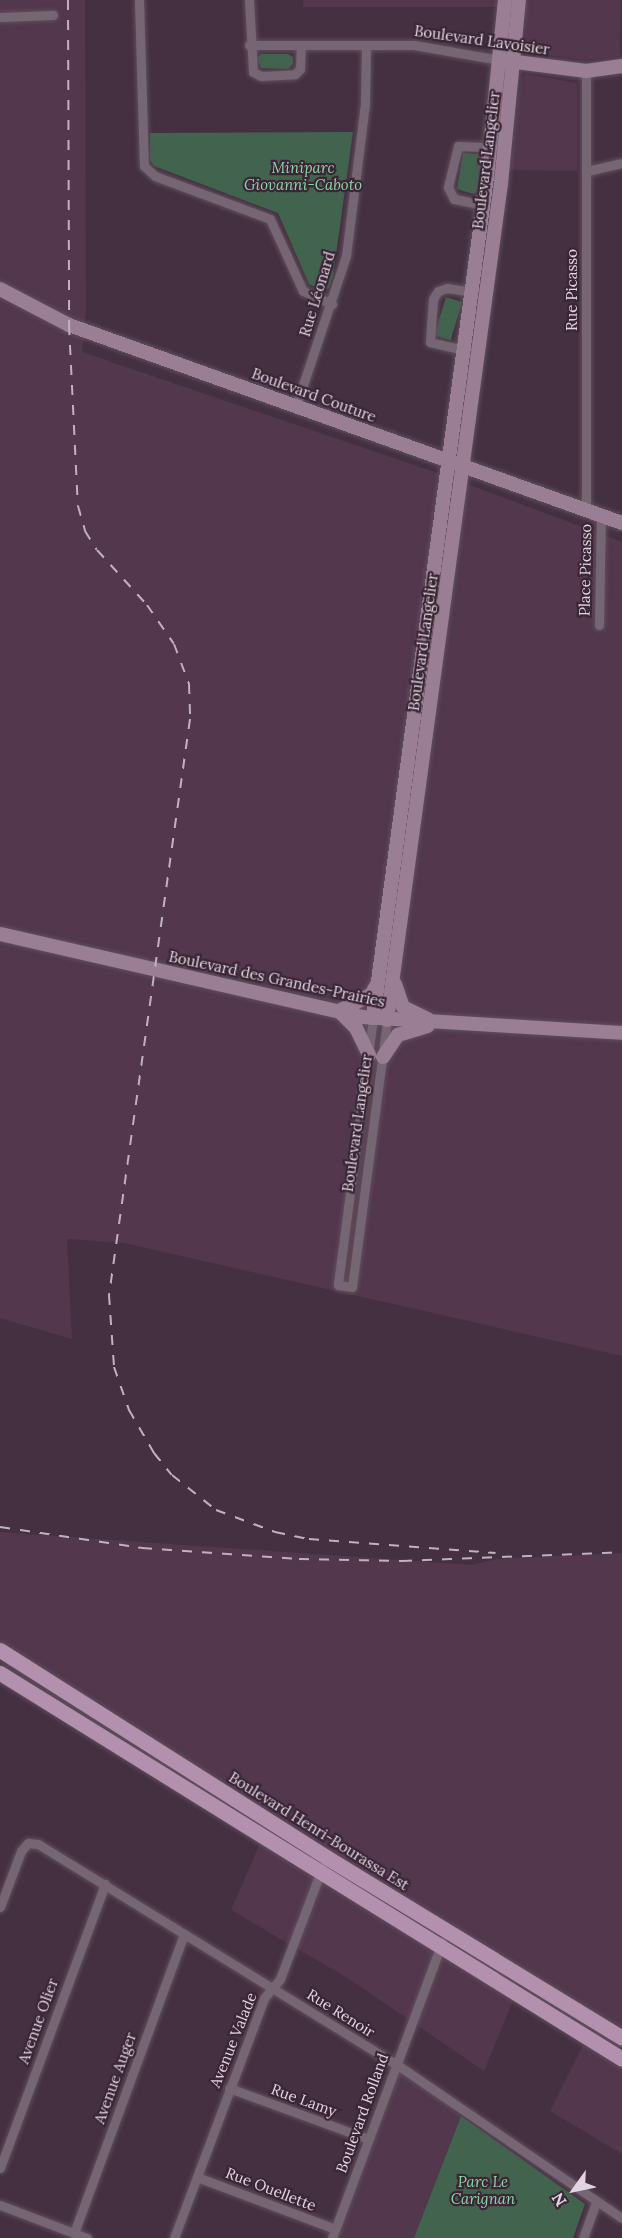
<!DOCTYPE html>
<meta charset="utf-8">
<style>
body{margin:0}
#map{position:relative;width:622px;height:2238px;overflow:hidden;background:#443041;font-family:Lora,serif}
div>[style]{position:absolute}
.built>*{inset:0;background:#52374d;transform-origin:0 0}
.green>*{inset:0;background:#42644e;transform-origin:0 0}
.roads{filter:drop-shadow(0 0 2px #604e5d) drop-shadow(0 0 2px #604e5d)}
.street>*{height:9px;margin:-4.5px;padding:0 4.5px;transform-origin:4.5px;border-radius:4.5px;background:#766573}
.secondary>*{height:14px;margin:-7px;padding:0 7px;transform-origin:7px;border-radius:7px;background:#997e94}
.primary>*{height:15px;margin:-7.5px;padding:0 7.5px;transform-origin:7.5px;border-radius:7.5px;background:#b390ad}
.rail>*{height:2px;margin-top:-1px;transform-origin:0;background:repeating-linear-gradient(90deg,#c0b1bd 0 10px,transparent 0 20px)}
span{translate:-50% -50%;white-space:nowrap;text-align:center;line-height:1.15;-webkit-text-stroke:4.5px #3a2636;paint-order:stroke}
.street-label{font-size:15px;color:#e1d4df}
.park-label{font-size:15px;color:#8dd5a5;font-style:italic}
.north{position:absolute;left:544px;top:2160px;width:60px;height:60px;-webkit-text-stroke:4px #3a2636;paint-order:stroke;rotate:237deg;font-size:16px;font-weight:700;line-height:24px;text-align:center;color:#e1d4df}
.north::after{content:'';display:block;margin:auto;width:21px;height:27px;background:#e1d4df;clip-path:polygon(50% 0,100% 100%,50% 72%,0 100%)}
</style>
<div id="map">
<div class="built">
<div style="clip-path:polygon(0 0,85px 0,86px 312px,82px 352px,438px 473px,622px 542px,622px 1356px,124px 1243px,67px 1239px,72px 1339px,0 1318px)"></div>
<div style="left:303px;top:0;width:196px;height:7px"></div>
<div style="clip-path:polygon(525px 0,621px 0,620px 56px,586px 60px,526px 52px)"></div>
<div style="clip-path:polygon(526px 74px,577px 83px,577px 171px,510px 170px,521px 78px)"></div>
<div style="clip-path:polygon(0 1532px,472px 1565px,496px 1559px,622px 1553px,622px 2038px,0 1650px)"></div>
<div style="clip-path:polygon(262px 1839px,515px 1996px,484px 2071px,349px 1979px,231px 1910px)"></div>
<div style="clip-path:polygon(587px 2037px,622px 2059px,622px 2154px,550px 2111px)"></div>
<div style="clip-path:polygon(396px 2064px,461px 2116px,414px 2238px,332px 2238px)"></div>
</div>
<div class="green">
<div style="clip-path:polygon(261px 54px,288px 54px,293px 57px,293px 64px,288px 69px,261px 68px,257px 58px)"></div>
<div style="clip-path:polygon(353px 132px,333px 276px,329px 288px,323px 291px,309px 284px,278px 213px,154px 166px,150px 160px,150px 133px)"></div>
<div style="clip-path:polygon(463px 153px,478px 154px,482px 158px,478px 191px,473px 194px,457px 189px)"></div>
<div style="left:446px;top:297px;width:17px;height:40px;rotate:17deg"></div>
<div style="clip-path:polygon(461px 2116px,585px 2204px,573px 2238px,414px 2238px)"></div>
</div>
<div class="roads">
<div class="street">
<div style="left:139px;top:0;width:166px;rotate:88.3deg"></div>
<div style="left:144px;top:166px;width:15px;rotate:42deg"></div>
<div style="left:155px;top:176px;width:123px;rotate:20.5deg"></div>
<div style="left:270px;top:219px;width:79px;rotate:65.4deg"></div>
<div style="left:303px;top:291px;width:32px;rotate:24deg"></div>
<div style="left:249px;top:0;width:72px;rotate:86.8deg"></div>
<div style="left:253px;top:72px;width:9px;rotate:27deg"></div>
<div style="left:261px;top:76px;width:34px;rotate:-3deg"></div>
<div style="left:295px;top:74px;width:7px;rotate:-45deg"></div>
<div style="left:300px;top:69px;width:24px;rotate:-88deg"></div>
<div style="left:0;top:17px;width:53px;rotate:-2.2deg"></div>
<div style="left:249px;top:45px;width:165px"></div>
<div style="left:414px;top:45px;width:87px;rotate:9.9deg"></div>
<div style="left:587px;top:171px;width:36px;rotate:-13deg"></div>
<div style="left:483px;top:205px;width:30px;rotate:-168deg"></div>
<div style="left:454px;top:199px;width:13px;rotate:-117deg"></div>
<div style="left:448px;top:187px;width:42px;rotate:-76.3deg"></div>
<div style="left:458px;top:146px;width:33px;rotate:2deg"></div>
<div style="left:464px;top:350px;width:35px;rotate:-167deg"></div>
<div style="left:430px;top:342px;width:43px;rotate:-86deg"></div>
<div style="left:433px;top:299px;width:9px;rotate:-58deg"></div>
<div style="left:438px;top:291px;width:9px;rotate:-18deg"></div>
<div style="left:447px;top:288px;width:25px;rotate:9deg"></div>
<div style="left:296px;top:406px;width:158px;rotate:-71.6deg"></div>
<div style="left:346px;top:256px;width:153px;rotate:-82.9deg"></div>
<div style="left:365px;top:104px;width:59px;rotate:-89deg"></div>
<div style="left:586px;top:510px;width:439px;rotate:-90deg"></div>
<div style="left:599px;top:625px;width:110px;rotate:-89deg"></div>
<div style="left:373px;top:1018px;width:269px;rotate:97.5deg"></div>
<div style="left:338px;top:1285px;width:14px;rotate:8deg"></div>
<div style="left:352px;top:1287px;width:269px;rotate:-82.5deg"></div>
<div style="left:0;top:1907px;width:60px;rotate:-69.4deg"></div>
<div style="left:21px;top:1851px;width:11px;rotate:-49deg"></div>
<div style="left:28px;top:1843px;width:10px;rotate:6deg"></div>
<div style="left:38px;top:1844px;width:420px;rotate:31.6deg"></div>
<div style="left:396px;top:2064px;width:273px;rotate:34.3deg"></div>
<div style="left:229px;top:2088px;width:148px;rotate:20.1deg"></div>
<div style="left:0;top:2168px;width:303px;rotate:-69.7deg"></div>
<div style="left:197px;top:2177px;width:147px;rotate:20.6deg"></div>
<div style="left:0;top:2205px;width:93px;rotate:20.8deg"></div>
<div style="left:74px;top:2233px;width:319px;rotate:-69.8deg"></div>
<div style="left:174px;top:2238px;width:256px;rotate:-69.4deg"></div>
<div style="left:264px;top:1998px;width:25px;rotate:-50deg"></div>
<div style="left:280px;top:1979px;width:119px;rotate:-69.3deg"></div>
<div style="left:332px;top:2238px;width:316px;rotate:-69.6deg"></div>
<div style="left:583px;top:2238px;width:38px;rotate:-70deg"></div>
</div>
<div class="secondary">
<div style="left:508px;top:61px;width:79px;rotate:7.3deg"></div>
<div style="left:586px;top:71px;width:36px;rotate:-8deg"></div>
<div style="left:0;top:289px;width:78px;rotate:27.6deg"></div>
<div style="left:69px;top:325px;width:587px;rotate:19.7deg"></div>
<div style="left:0;top:934px;width:371px;rotate:12.9deg"></div>
<div style="left:362px;top:1017px;width:260px;rotate:3.5deg"></div>
<div style="left:395px;top:984px;width:24px;rotate:71deg"></div>
<div style="left:403px;top:1007px;width:28px;rotate:26deg"></div>
<div style="left:339px;top:1011px;width:36px;rotate:-27deg"></div>
<div style="left:371px;top:995px;width:13px;rotate:-61deg"></div>
<div style="left:340px;top:1012px;width:23px;rotate:45deg"></div>
<div style="left:356px;top:1028px;width:30px;rotate:64deg"></div>
<div style="left:373px;top:1018px;width:849px;rotate:-82.28deg"></div>
<div style="left:487px;top:177px;width:178px;rotate:-84.2deg"></div>
<div style="left:387px;top:1020px;width:845px;rotate:-82.24deg"></div>
<div style="left:501px;top:183px;width:184px;rotate:-84.4deg"></div>
<div style="left:383px;top:1057px;width:27px;rotate:-56deg"></div>
<div style="left:398px;top:1035px;width:31px;rotate:-17deg"></div>
</div>
<div class="primary">
<div style="left:0;top:1650px;width:386px;rotate:32.4deg"></div>
<div style="left:326px;top:1857px;width:347px;rotate:31.4deg"></div>
<div style="left:0;top:1673px;width:732px;rotate:31.82deg"></div>
</div>
</div>
<div class="rail">
<div style="left:68px;top:0;width:325px;rotate:89.8deg"></div>
<div style="left:69px;top:325px;width:181px;rotate:87.2deg"></div>
<div style="left:78px;top:506px;width:26px;rotate:74deg"></div>
<div style="left:85px;top:531px;width:22px;rotate:58deg"></div>
<div style="left:97px;top:550px;width:74px;rotate:47.7deg"></div>
<div style="left:147px;top:605px;width:47px;rotate:55.3deg"></div>
<div style="left:174px;top:644px;width:43px;rotate:69.4deg"></div>
<div style="left:189px;top:684px;width:35px;rotate:88deg"></div>
<div style="left:190px;top:719px;width:582px;rotate:98deg"></div>
<div style="left:109px;top:1295px;width:72px;rotate:86deg"></div>
<div style="left:114px;top:1367px;width:46px;rotate:70.8deg"></div>
<div style="left:129px;top:1410px;width:50px;rotate:59.8deg"></div>
<div style="left:154px;top:1453px;width:28px;rotate:51deg"></div>
<div style="left:172px;top:1475px;width:56px;rotate:38.5deg"></div>
<div style="left:216px;top:1510px;width:63px;rotate:20.4deg"></div>
<div style="left:275px;top:1532px;width:35px;rotate:12deg"></div>
<div style="left:309px;top:1539px;width:187px;rotate:4.3deg"></div>
<div style="left:0;top:1527px;width:144px;rotate:8.4deg"></div>
<div style="left:142px;top:1548px;width:157px;rotate:4deg"></div>
<div style="left:299px;top:1559px;width:103px;rotate:1.1deg"></div>
<div style="left:402px;top:1561px;width:220px;rotate:-2.3deg"></div>
</div>
<div class="street-label">
<span style="left:482px;top:40px;rotate:8deg">Boulevard Lavoisier</span>
<span style="left:486px;top:160px;rotate:-83deg">Boulevard Langelier</span>
<span style="left:572px;top:290px;rotate:-90deg">Rue Picasso</span>
<span style="left:317px;top:294px;rotate:-73deg">Rue Léonard</span>
<span style="left:314px;top:395px;rotate:20deg">Boulevard Couture</span>
<span style="left:585px;top:570px;rotate:-89deg">Place Picasso</span>
<span style="left:423px;top:642px;rotate:-82deg">Boulevard Langelier</span>
<span style="left:277px;top:979px;rotate:12deg">Boulevard des Grandes-Prairies</span>
<span style="left:357px;top:1123px;rotate:-82deg">Boulevard Langelier</span>
<span style="left:319px;top:1831px;rotate:32deg">Boulevard Henri-Bourassa Est</span>
<span style="left:341px;top:2013px;rotate:32deg">Rue Renoir</span>
<span style="left:38px;top:2021px;rotate:-70deg">Avenue Olier</span>
<span style="left:233px;top:2040px;rotate:-68deg">Avenue Valade</span>
<span style="left:115px;top:2078px;rotate:-70deg">Avenue Auger</span>
<span style="left:304px;top:2100px;rotate:20deg">Rue Lamy</span>
<span style="left:362px;top:2113px;rotate:-70deg">Boulevard Rolland</span>
<span style="left:271px;top:2189px;rotate:21deg">Rue Ouellette</span>
</div>
<div class="park-label">
<span style="left:303px;top:176px">Miniparc<br>Giovanni-Caboto</span>
<span style="left:483px;top:2190px">Parc Le<br>Carignan</span>
</div>
<div class="north">N</div>
</div>
